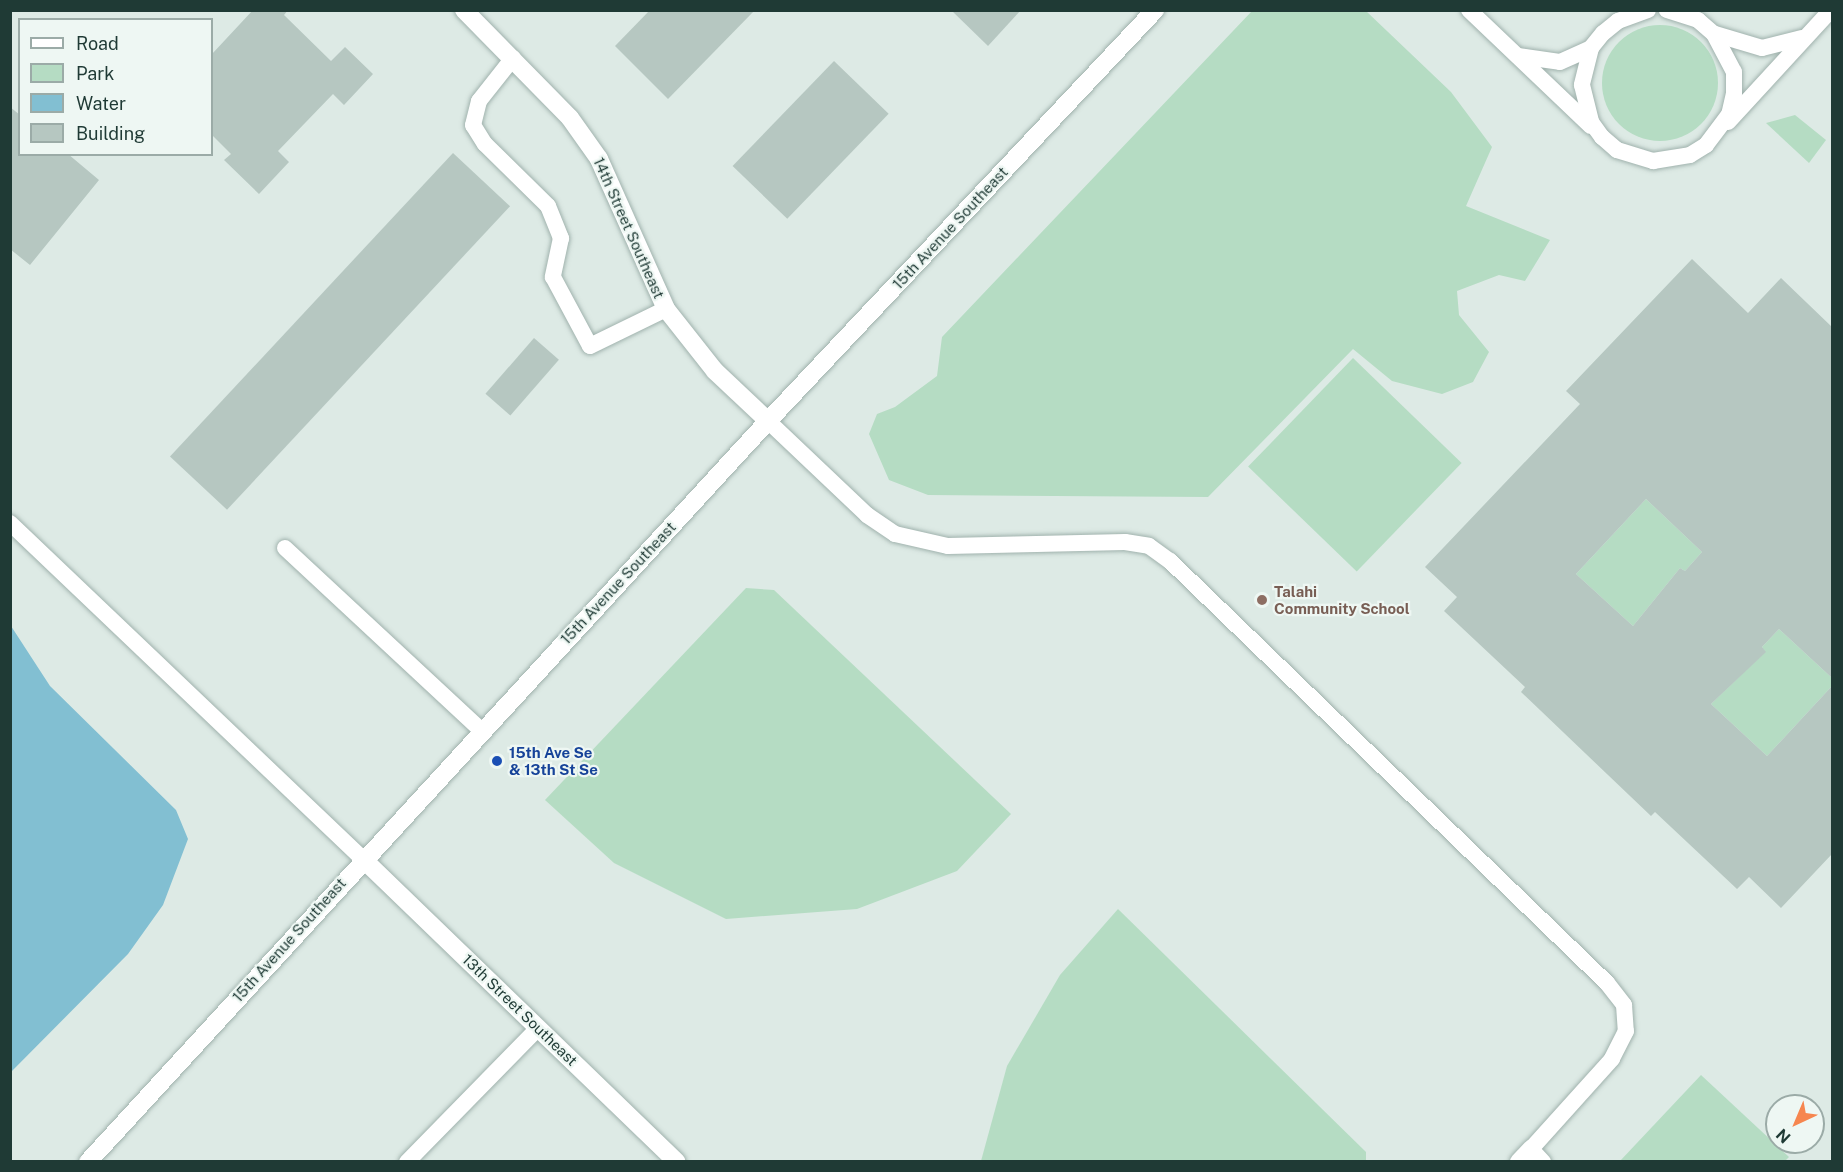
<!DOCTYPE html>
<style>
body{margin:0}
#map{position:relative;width:1843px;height:1172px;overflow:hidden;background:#ddeae5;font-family:"Public Sans",sans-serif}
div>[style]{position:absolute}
.green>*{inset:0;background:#b5dcc3;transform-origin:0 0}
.round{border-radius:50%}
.water>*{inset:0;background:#82bfd2}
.building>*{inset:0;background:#b6c7c1;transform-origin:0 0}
.roads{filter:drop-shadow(0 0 2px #a0b2ad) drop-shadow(0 0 2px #a0b2ad)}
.lane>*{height:16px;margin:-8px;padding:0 8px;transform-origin:8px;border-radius:8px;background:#fff}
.street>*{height:18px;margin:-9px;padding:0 9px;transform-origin:9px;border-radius:9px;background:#fff}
.secondary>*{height:18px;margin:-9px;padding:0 9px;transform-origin:9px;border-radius:9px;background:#fff}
.dots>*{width:16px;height:16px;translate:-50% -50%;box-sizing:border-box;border:3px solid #eef7f3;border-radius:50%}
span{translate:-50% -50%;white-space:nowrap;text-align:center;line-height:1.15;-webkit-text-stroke:4.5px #eef7f3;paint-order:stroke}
.street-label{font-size:15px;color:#1f3a35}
.education-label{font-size:15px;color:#785e54;font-weight:700}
.left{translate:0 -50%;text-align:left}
.transit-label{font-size:15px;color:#164399;font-weight:700}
.frame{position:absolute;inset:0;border:12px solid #1f3a35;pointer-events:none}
.legend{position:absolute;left:18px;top:18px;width:195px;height:138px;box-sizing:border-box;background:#eef7f3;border:2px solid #9baba7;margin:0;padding:8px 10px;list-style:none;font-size:18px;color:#1f3a35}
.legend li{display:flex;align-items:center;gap:12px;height:30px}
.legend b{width:30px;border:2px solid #9baba7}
.north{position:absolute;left:1765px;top:1094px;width:60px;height:60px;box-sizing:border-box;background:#eef7f3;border:2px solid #9baba7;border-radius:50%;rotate:224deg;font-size:16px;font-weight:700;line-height:24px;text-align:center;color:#1f3a35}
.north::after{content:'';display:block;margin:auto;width:21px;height:27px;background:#f6864f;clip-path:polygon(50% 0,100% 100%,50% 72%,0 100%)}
</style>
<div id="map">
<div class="green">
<div style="clip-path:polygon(1252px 11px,1366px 11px,1451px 92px,1492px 147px,1466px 206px,1550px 240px,1525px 281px,1499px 275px,1457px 291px,1459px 315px,1489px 352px,1473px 382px,1442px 394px,1392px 381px,1353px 349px,1208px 497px,928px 495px,889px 480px,869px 434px,877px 414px,895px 407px,937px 376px,942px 337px)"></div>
<div class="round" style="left:1602px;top:25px;width:116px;height:116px"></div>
<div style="clip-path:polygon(1795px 115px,1826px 140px,1809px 163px,1766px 123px)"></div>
<div style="left:1353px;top:358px;width:151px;height:151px;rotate:44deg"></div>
<div style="clip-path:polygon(1646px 499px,1702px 552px,1685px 571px,1680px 568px,1633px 626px,1576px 574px)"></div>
<div style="clip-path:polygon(746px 588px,774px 590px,1011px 814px,957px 871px,857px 909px,726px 919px,614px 863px,545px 800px)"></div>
<div style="clip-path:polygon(1779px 629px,1832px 678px,1832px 686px,1767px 756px,1711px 704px,1765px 652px,1762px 647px)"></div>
<div style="clip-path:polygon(1118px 909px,1366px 1152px,1366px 1161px,981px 1161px,1007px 1066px,1060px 975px)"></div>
<div style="clip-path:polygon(1701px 1075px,1789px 1157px,1785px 1161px,1620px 1161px)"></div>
</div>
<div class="water">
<div style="clip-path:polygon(11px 626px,50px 686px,176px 810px,188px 839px,163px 905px,128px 954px,11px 1072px)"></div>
</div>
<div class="building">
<div style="clip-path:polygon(253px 10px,288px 10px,284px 15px,331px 61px,345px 47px,373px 74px,344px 105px,333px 94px,278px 151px,289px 162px,259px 194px,224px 160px,231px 154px,212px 135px,212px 54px)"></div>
<div style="clip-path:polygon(650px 10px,755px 10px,668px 99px,615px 46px)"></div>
<div style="clip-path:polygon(951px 10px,1021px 10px,988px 46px)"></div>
<div style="left:834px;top:61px;width:76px;height:146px;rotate:44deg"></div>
<div style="clip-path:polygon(10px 107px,20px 115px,20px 154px,68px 154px,99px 180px,30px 265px,10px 249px)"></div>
<div style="left:453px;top:153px;width:78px;height:415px;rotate:43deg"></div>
<div style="clip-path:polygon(evenodd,1692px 259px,1748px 313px,1781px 278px,1832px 327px,1832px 678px,1779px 629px,1762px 647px,1766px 652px,1711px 704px,1767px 756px,1832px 686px,1832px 854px,1781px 908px,1749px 877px,1737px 889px,1655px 812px,1651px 816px,1521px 692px,1525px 687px,1444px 611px,1457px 597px,1425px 567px,1580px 404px,1566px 391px,1692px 259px,1646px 499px,1702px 552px,1685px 571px,1680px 568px,1633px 626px,1576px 574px,1646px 499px)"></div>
<div style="left:534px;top:338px;width:33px;height:74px;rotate:41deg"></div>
</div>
<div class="roads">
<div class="lane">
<div style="left:1469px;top:10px;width:168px;rotate:43.6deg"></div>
<div style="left:1648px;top:10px;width:32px;rotate:160deg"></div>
<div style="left:1618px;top:21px;width:19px;rotate:141deg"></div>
<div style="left:1603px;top:33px;width:19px;rotate:129deg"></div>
<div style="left:1591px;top:48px;width:38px;rotate:104deg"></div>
<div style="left:1582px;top:85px;width:38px;rotate:76deg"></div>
<div style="left:1591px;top:122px;width:19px;rotate:54deg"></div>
<div style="left:1602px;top:137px;width:20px;rotate:41deg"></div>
<div style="left:1617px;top:150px;width:38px;rotate:17deg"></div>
<div style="left:1653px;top:161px;width:37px;rotate:-9deg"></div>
<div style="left:1690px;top:155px;width:19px;rotate:-32deg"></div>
<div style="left:1706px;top:145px;width:38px;rotate:-53deg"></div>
<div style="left:1729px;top:115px;width:22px;rotate:-77deg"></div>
<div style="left:1734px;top:94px;width:22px;rotate:-90deg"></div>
<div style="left:1734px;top:72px;width:43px;rotate:-117.8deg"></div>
<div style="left:1714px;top:34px;width:21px;rotate:-139deg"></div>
<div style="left:1698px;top:20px;width:33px;rotate:-162deg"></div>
<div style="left:1715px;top:34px;width:49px;rotate:16.6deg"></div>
<div style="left:1762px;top:48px;width:41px;rotate:-14deg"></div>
<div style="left:1518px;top:56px;width:42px;rotate:8.1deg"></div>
<div style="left:1560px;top:62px;width:34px;rotate:-24deg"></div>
<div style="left:513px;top:58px;width:55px;rotate:128.3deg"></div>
<div style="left:479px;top:101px;width:25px;rotate:104deg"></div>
<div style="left:473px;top:125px;width:22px;rotate:58deg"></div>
<div style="left:485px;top:144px;width:88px;rotate:44.5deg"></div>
<div style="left:548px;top:206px;width:35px;rotate:68deg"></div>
<div style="left:561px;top:238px;width:40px;rotate:102deg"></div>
<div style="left:553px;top:277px;width:78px;rotate:61.8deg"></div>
<div style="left:590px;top:346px;width:85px;rotate:-26deg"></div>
<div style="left:1728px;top:122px;width:152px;rotate:-47.4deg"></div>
<div style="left:768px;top:421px;width:137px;rotate:43.5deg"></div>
<div style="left:867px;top:515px;width:34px;rotate:34deg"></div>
<div style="left:895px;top:534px;width:54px;rotate:12.8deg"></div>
<div style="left:948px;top:546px;width:177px;rotate:-1.3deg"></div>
<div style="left:1125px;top:542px;width:24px;rotate:9deg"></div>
<div style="left:1149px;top:546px;width:26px;rotate:36deg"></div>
<div style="left:1170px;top:561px;width:607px;rotate:44deg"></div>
<div style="left:1607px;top:983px;width:28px;rotate:52deg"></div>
<div style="left:1624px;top:1005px;width:26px;rotate:86deg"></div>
<div style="left:1626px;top:1031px;width:31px;rotate:117deg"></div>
<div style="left:1612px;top:1059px;width:121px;rotate:132deg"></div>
<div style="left:1531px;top:1149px;width:18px;rotate:47deg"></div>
<div style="left:10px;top:523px;width:487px;rotate:43.6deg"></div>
<div style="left:285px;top:548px;width:269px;rotate:42.9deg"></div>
<div style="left:407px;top:1162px;width:187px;rotate:-45.6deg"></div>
</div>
<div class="street">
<div style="left:464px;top:10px;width:151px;rotate:45.5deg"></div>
<div style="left:570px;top:118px;width:50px;rotate:54.7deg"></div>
<div style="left:599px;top:159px;width:164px;rotate:65.9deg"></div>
<div style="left:666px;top:309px;width:79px;rotate:51.7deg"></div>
<div style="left:715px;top:371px;width:73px;rotate:43.3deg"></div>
<div style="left:363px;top:859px;width:436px;rotate:44deg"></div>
<div style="left:1519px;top:1162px;width:18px;rotate:-47deg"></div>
</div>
<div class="secondary">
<div style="left:88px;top:1162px;width:1006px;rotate:-47.46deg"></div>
<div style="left:768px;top:421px;width:565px;rotate:-46.72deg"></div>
</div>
</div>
<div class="dots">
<div style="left:1262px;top:600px;background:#8d6e63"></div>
<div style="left:497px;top:761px;background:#1a4fb4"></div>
</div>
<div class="street-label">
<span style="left:629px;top:228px;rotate:66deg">14th Street Southeast</span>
<span style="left:950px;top:228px;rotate:-47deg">15th Avenue Southeast</span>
<span style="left:618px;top:583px;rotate:-47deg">15th Avenue Southeast</span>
<span style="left:289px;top:940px;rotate:-48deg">15th Avenue Southeast</span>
<span style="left:520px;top:1010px;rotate:44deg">13th Street Southeast</span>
</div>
<div class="education-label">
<span class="left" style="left:1274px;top:600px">Talahi<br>Community School</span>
</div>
<div class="transit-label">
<span class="left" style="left:509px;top:761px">15th Ave Se<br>&amp; 13th St Se</span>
</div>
<div class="frame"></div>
<ul class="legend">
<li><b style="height:8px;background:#fff"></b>Road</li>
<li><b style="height:16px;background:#b5dcc3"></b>Park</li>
<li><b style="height:16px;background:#82bfd2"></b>Water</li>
<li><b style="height:16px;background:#b6c7c1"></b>Building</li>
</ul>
<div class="north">N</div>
</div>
